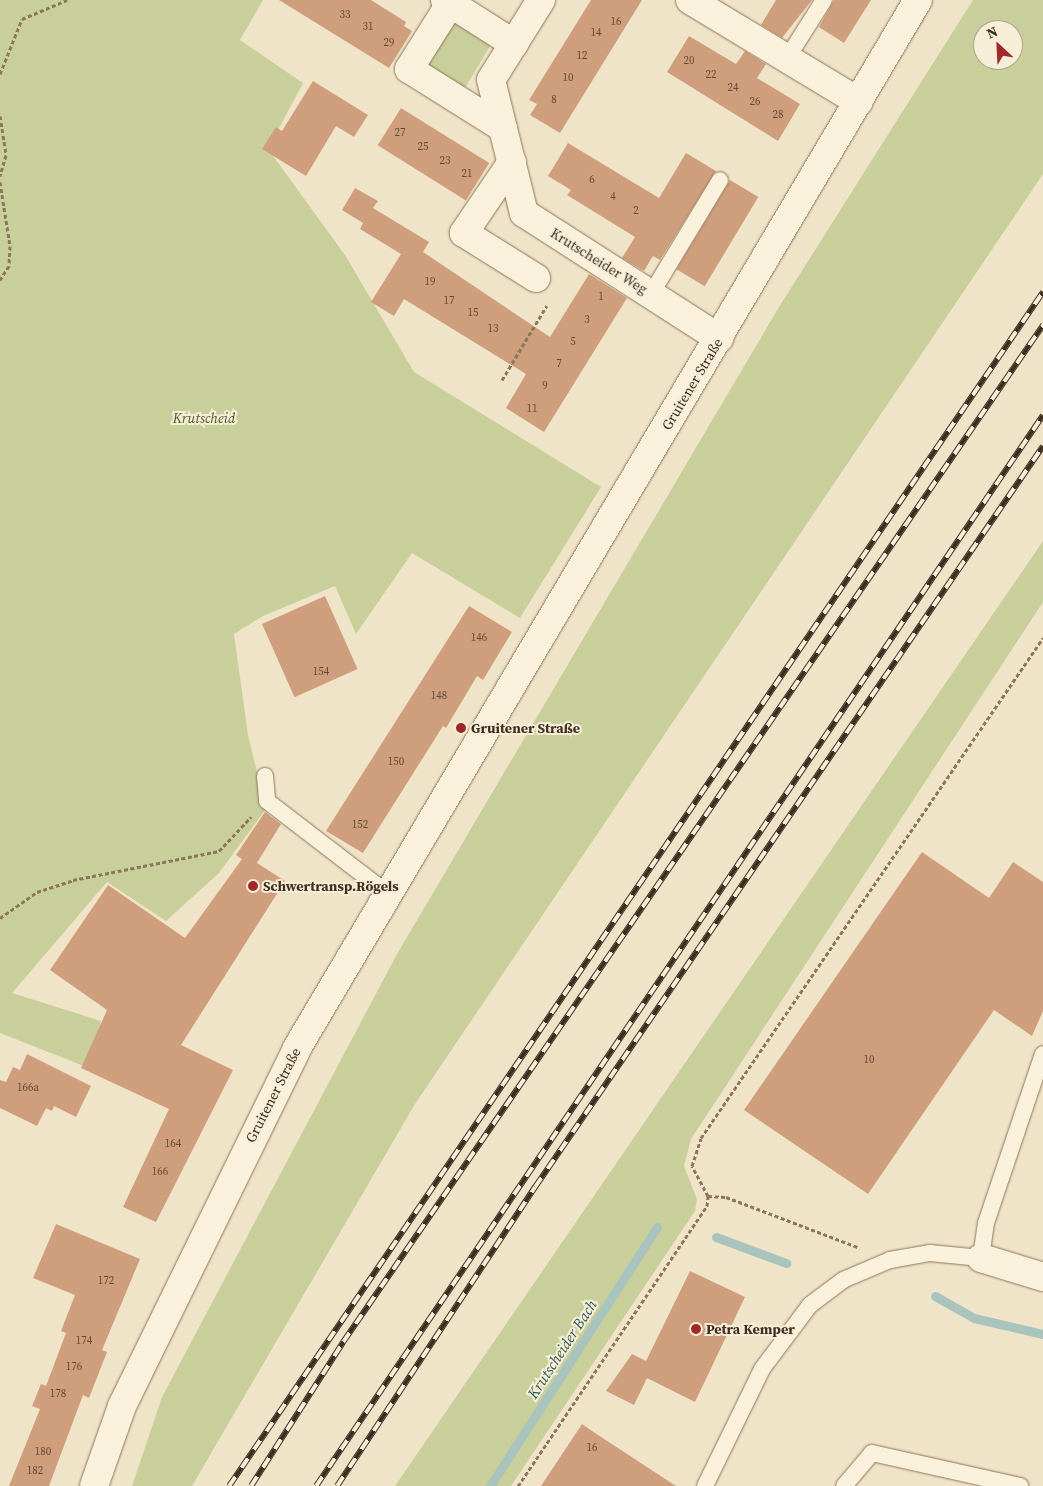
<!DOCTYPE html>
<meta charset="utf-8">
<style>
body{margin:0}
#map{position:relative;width:1043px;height:1486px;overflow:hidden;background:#f0e4c8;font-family:"Source Serif 4",serif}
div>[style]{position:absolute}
.green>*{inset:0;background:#c9cf9b;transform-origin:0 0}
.stream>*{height:9px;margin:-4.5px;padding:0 4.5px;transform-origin:4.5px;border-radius:4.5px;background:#a9c4bc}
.building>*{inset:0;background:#cf9f7d;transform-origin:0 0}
.path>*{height:3px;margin-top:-1.5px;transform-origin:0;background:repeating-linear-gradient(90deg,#8d765c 0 4px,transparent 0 6.5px)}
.roads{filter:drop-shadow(0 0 1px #8d765c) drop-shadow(0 0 1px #8d765c)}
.service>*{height:16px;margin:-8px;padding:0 8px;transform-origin:8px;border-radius:8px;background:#faf1dc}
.minor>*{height:28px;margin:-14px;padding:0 14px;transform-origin:14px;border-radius:14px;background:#faf1dc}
.tertiary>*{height:28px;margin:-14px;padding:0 14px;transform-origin:14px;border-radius:14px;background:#faf1dc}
.rail>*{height:5.5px;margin-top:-2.75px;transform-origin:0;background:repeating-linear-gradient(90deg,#f7eed8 0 11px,#3d2e20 0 22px);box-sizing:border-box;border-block:1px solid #3d2e20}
.dots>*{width:14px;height:14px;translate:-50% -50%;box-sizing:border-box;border:2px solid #f7eed8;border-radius:50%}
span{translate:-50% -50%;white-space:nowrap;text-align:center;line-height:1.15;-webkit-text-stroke:4px #f7eed8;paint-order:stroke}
.number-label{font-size:11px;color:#624a37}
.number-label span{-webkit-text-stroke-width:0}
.street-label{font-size:14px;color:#3d2e20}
.park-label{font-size:14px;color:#4d5a26;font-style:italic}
.poi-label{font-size:14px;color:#3d2e20;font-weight:700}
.left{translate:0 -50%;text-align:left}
.water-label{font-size:15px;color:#2f5d5a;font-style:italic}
.north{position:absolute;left:973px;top:20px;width:50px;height:50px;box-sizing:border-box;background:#f7eed8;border:1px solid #ada18e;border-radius:50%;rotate:335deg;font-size:14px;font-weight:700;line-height:20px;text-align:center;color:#3d2e20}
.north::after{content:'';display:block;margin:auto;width:18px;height:22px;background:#9e2a2b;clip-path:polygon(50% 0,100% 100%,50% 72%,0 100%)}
</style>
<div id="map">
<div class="green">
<div style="clip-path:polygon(0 0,263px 0,240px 40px,303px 83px,268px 149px,345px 255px,414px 372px,601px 487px,520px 618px,412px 553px,356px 634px,335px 586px,263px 616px,234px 634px,248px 735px,266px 809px,219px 873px,166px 921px,107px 882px,12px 993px,101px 1021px,89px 1068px,0 1033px)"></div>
<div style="clip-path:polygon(evenodd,973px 0,1043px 0,1043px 174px,415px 1104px,192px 1486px,132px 1486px,162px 1397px,397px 954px,779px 307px,973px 0,983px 30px,1013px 30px,1013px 60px,983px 60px,983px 30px)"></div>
<div style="left:451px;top:20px;width:47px;height:59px;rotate:31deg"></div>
<div style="clip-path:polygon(1043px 541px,1043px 602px,691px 1139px,684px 1166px,697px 1199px,695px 1211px,511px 1486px,395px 1486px)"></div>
</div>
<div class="stream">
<div style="left:716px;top:1237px;width:75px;rotate:20.4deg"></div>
<div style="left:935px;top:1296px;width:45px;rotate:29.4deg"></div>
<div style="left:974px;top:1318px;width:71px;rotate:13.1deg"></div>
<div style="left:490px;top:1486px;width:308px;rotate:-57.2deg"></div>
</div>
<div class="building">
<div style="clip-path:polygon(279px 0,371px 0,406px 22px,404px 26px,412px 31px,389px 68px)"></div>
<div style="clip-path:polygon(591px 0,642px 0,560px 133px,530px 115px,537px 104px,529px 100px)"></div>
<div style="clip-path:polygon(776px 0,812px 0,782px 38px,761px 25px)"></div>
<div style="clip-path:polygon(834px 0,871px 0,844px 43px,819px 27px)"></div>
<div style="clip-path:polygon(689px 36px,736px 64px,745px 51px,766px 64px,757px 78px,800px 104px,778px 141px,667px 72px)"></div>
<div style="clip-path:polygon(313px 81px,368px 115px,354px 137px,336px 126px,306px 176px,262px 149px,276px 127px,282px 131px)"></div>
<div style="left:401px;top:108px;width:104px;height:44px;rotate:32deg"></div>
<div style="clip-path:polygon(568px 143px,659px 198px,686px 153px,716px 171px,660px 260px,653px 256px,644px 271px,622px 258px,635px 237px,567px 195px,571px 190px,548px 176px)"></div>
<div style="left:730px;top:180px;width:33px;height:104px;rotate:31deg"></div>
<div style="clip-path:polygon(355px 188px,378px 201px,373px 208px,429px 242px,423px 252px,550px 337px,589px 274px,627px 298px,544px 432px,506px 408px,526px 374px,404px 299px,394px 316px,371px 302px,401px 254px,360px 229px,363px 223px,342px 210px)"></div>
<div style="left:325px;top:596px;width:80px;height:69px;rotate:66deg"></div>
<div style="clip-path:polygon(469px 606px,512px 632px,483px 680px,477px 676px,446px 728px,443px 726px,363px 853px,326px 831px)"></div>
<div style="clip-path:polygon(265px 812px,281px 824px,257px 863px,285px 881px,181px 1045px,233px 1070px,156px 1222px,123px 1207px,169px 1109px,81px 1068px,107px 1010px,50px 970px,108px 885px,185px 938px,242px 859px,236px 855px)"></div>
<div style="clip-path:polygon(922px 852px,989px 898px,1013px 862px,1043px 882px,1043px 1011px,1032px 1036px,994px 1010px,868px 1194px,744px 1110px)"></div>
<div style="clip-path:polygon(27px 1054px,91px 1086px,76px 1117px,54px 1106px,52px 1111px,46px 1108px,37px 1126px,0 1108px,0 1080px,6px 1082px,13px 1067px,20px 1070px)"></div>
<div style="clip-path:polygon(56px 1224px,140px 1259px,102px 1350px,107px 1352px,89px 1398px,83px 1395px,49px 1486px,9px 1486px,40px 1409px,32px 1406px,41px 1384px,46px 1386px,66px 1333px,61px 1331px,75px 1295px,33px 1278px)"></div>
<div style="clip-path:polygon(690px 1271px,745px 1297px,695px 1402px,647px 1378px,634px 1405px,606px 1391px,632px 1354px,646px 1361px)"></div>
<div style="clip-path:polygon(582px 1424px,592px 1431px,676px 1486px,541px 1486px)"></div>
</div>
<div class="path">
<div style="left:0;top:74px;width:59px;rotate:-68.2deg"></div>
<div style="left:22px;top:19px;width:49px;rotate:-22.9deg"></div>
<div style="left:0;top:116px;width:39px;rotate:81deg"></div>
<div style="left:6px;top:155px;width:22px;rotate:106deg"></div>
<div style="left:0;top:182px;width:65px;rotate:81.1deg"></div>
<div style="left:10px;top:246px;width:20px;rotate:93deg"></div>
<div style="left:9px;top:266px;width:17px;rotate:123deg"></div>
<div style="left:502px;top:380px;width:87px;rotate:-59deg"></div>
<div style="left:0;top:918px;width:45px;rotate:-35.1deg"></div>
<div style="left:37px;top:892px;width:38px;rotate:-18deg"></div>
<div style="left:73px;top:880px;width:149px;rotate:-11.2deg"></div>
<div style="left:219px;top:851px;width:47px;rotate:-46.7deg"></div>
<div style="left:708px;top:1196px;width:18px;rotate:3deg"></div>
<div style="left:726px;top:1197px;width:143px;rotate:20.8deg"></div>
<div style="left:518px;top:1486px;width:338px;rotate:-56deg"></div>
<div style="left:707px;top:1206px;width:10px;rotate:-84deg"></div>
<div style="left:708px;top:1196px;width:34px;rotate:-118deg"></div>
<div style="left:692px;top:1166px;width:29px;rotate:-72deg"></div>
<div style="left:701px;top:1138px;width:606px;rotate:-55.63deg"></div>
</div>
<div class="roads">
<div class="service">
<div style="left:786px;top:60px;width:71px;rotate:-57.7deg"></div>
<div style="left:651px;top:294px;width:133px;rotate:-58.8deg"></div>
<div style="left:265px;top:776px;width:25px;rotate:85deg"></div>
<div style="left:267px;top:801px;width:153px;rotate:37.5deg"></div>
<div style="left:705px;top:1486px;width:130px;rotate:-64deg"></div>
<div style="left:762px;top:1369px;width:80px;rotate:-53.1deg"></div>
<div style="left:810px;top:1305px;width:41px;rotate:-37.1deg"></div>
<div style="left:843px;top:1280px;width:51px;rotate:-23.1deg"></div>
<div style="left:890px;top:1260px;width:41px;rotate:-9.9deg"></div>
<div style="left:930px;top:1253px;width:51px;rotate:5.6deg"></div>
<div style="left:981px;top:1258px;width:35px;rotate:-82deg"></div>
<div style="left:986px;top:1223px;width:178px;rotate:-71.4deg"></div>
<div style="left:844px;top:1486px;width:43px;rotate:-49.7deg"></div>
<div style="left:872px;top:1453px;width:152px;rotate:12.6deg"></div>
</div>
<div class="minor">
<div style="left:445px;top:0;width:82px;rotate:32.5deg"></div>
<div style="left:541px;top:0;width:94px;rotate:122deg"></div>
<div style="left:491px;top:80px;width:137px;rotate:76.1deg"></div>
<div style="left:524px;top:213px;width:232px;rotate:32.7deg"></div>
<div style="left:690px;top:0;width:197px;rotate:31.1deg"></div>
<div style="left:450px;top:4px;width:77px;rotate:122.2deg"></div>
<div style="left:409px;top:69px;width:111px;rotate:32.1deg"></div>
<div style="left:512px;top:162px;width:86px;rotate:124.1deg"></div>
<div style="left:464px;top:233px;width:85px;rotate:32deg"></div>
<div style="left:981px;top:1258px;width:65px;rotate:17deg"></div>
</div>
<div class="tertiary">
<div style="left:94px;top:1486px;width:85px;rotate:-70.7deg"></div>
<div style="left:122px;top:1406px;width:398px;rotate:-63.9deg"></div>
<div style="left:297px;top:1048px;width:1218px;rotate:-59.35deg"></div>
</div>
</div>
<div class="rail">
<div style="left:229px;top:1486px;width:1445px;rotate:-55.72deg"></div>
<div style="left:251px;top:1486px;width:171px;rotate:-57.4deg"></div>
<div style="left:343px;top:1342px;width:1235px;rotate:-55.46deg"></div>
<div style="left:316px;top:1486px;width:1294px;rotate:-55.83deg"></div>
<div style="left:337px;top:1486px;width:359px;rotate:-56.5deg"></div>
<div style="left:535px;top:1187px;width:898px;rotate:-55.57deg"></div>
</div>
<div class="dots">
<div style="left:461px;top:728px;background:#9e2a2b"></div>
<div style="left:253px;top:886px;background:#9e2a2b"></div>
<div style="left:696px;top:1329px;background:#9e2a2b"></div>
</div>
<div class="number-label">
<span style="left:345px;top:15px">33</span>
<span style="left:616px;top:22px">16</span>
<span style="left:368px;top:27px">31</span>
<span style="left:596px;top:33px">14</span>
<span style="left:389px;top:43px">29</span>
<span style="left:582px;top:56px">12</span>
<span style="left:689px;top:61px">20</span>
<span style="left:711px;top:75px">22</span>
<span style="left:568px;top:78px">10</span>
<span style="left:733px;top:88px">24</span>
<span style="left:554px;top:100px">8</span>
<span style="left:755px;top:102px">26</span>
<span style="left:778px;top:115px">28</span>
<span style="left:400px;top:133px">27</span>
<span style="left:423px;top:147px">25</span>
<span style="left:445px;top:161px">23</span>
<span style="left:467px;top:174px">21</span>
<span style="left:592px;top:180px">6</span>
<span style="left:613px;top:197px">4</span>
<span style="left:636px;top:211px">2</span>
<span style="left:430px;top:282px">19</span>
<span style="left:601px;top:297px">1</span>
<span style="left:449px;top:301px">17</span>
<span style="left:473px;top:313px">15</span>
<span style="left:587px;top:320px">3</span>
<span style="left:493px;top:329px">13</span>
<span style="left:573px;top:342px">5</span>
<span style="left:559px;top:364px">7</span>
<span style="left:545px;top:386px">9</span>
<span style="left:532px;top:409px">11</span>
<span style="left:479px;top:638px">146</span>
<span style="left:321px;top:672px">154</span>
<span style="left:439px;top:696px">148</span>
<span style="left:396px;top:762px">150</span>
<span style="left:360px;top:825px">152</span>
<span style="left:869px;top:1060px">10</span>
<span style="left:28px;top:1088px">166a</span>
<span style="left:173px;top:1144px">164</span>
<span style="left:160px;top:1172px">166</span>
<span style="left:106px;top:1281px">172</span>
<span style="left:84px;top:1341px">174</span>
<span style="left:74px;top:1367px">176</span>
<span style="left:58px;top:1394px">178</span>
<span style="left:592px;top:1448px">16</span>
<span style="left:43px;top:1452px">180</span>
<span style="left:35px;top:1471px">182</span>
</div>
<div class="street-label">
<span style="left:599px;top:261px;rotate:32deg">Krutscheider Weg</span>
<span style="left:692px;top:384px;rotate:-59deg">Gruitener Straße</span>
<span style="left:273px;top:1095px;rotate:-63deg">Gruitener Straße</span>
</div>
<div class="park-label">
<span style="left:204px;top:418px">Krutscheid</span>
</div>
<div class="poi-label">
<span class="left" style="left:471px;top:728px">Gruitener Straße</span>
<span class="left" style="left:263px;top:886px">Schwertransp.Rögels</span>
<span class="left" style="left:706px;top:1329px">Petra Kemper</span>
</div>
<div class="water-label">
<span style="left:562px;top:1349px;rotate:-57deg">Krutscheider Bach</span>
</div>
<div class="north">N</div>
</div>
